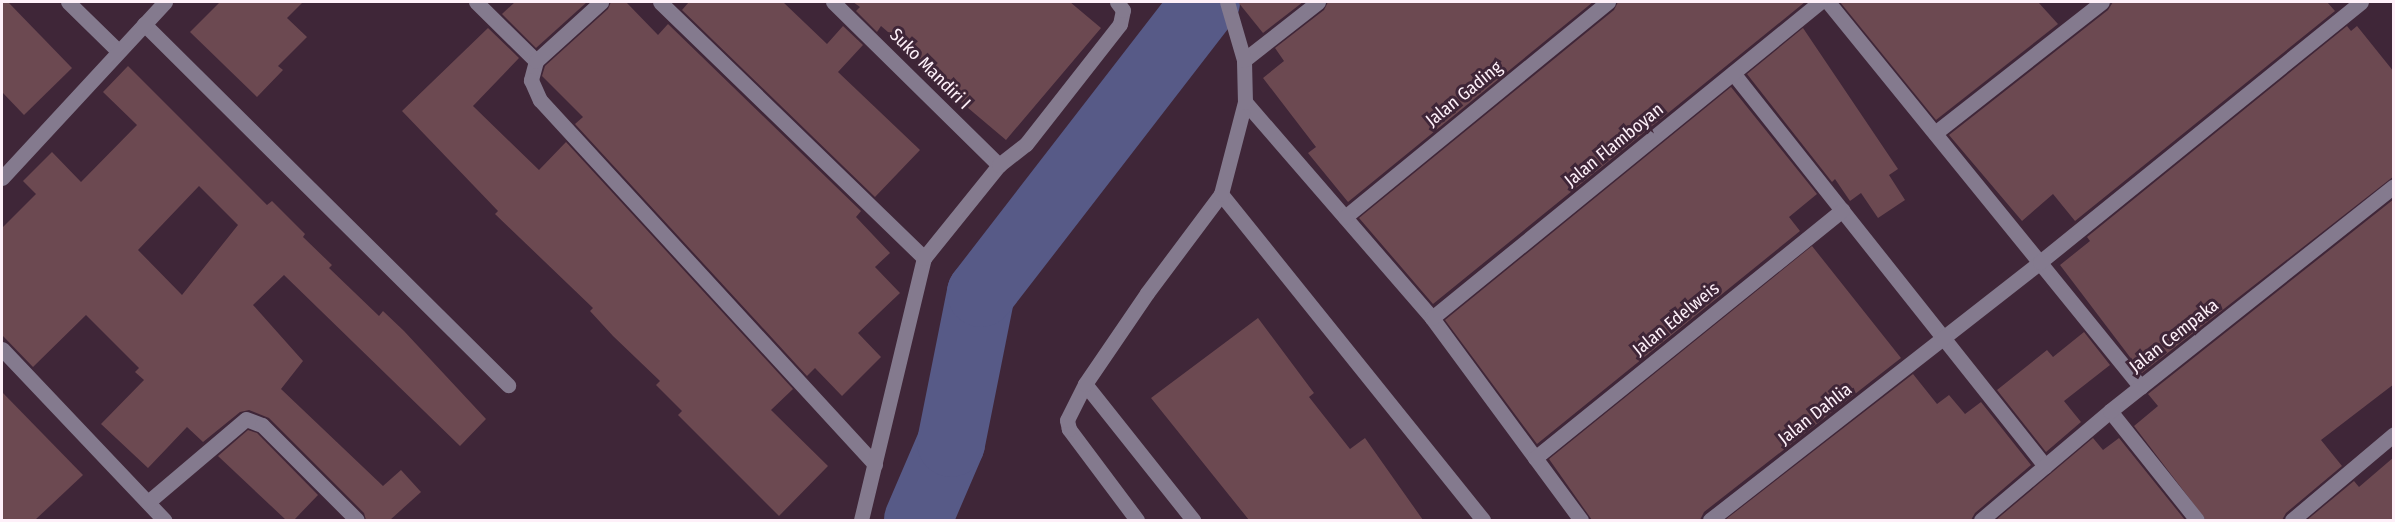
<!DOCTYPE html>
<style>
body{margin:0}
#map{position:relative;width:2395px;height:522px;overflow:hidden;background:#3f2638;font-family:"Fira Sans Condensed",sans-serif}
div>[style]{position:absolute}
.river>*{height:68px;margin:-34px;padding:0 34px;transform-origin:34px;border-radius:34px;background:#575a87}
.building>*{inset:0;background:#6c4951}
.minor>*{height:15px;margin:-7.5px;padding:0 7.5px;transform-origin:7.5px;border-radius:7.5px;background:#847a8e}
span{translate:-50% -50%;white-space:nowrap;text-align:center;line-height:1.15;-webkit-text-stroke:6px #3f2638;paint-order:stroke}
.street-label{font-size:18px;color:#fef0f9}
.frame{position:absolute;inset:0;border:3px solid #fef0f9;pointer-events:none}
</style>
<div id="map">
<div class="river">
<div style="left:918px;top:520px;width:84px;rotate:-66.8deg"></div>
<div style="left:951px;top:443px;width:153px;rotate:-78.7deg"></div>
<div style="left:981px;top:293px;width:368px;rotate:-52.3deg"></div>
</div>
<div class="building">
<div style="clip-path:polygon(2px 2px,8px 2px,72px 68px,24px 115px,2px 92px)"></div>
<div style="clip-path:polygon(220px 2px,303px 2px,287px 18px,307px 37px,278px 66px,283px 70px,257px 97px,190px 32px)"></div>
<div style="clip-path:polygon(515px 2px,587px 2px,536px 48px,502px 14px)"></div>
<div style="clip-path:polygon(611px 2px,626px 2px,658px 35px,668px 24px,861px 211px,856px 217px,890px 253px,875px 267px,900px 293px,858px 333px,881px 357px,842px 396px,815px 368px,807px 376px,575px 124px,583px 117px,542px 76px,545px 66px,608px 9px)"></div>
<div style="clip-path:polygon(689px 2px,783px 2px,827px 44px,843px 26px,863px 45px,838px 72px,920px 150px,875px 197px,682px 10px)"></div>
<div style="clip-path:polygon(853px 2px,1070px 2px,1101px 28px,1006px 140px,961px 102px,965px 98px,881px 26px,877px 32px,856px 11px,860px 7px)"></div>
<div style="clip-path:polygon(1238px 2px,1303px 2px,1263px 33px)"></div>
<div style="clip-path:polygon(1328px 2px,1593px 2px,1348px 202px,1308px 153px,1316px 147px,1263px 78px,1284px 61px,1275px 48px,1324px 10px)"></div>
<div style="clip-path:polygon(1618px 2px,1805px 2px,1433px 304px,1359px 218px,1614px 10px)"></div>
<div style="clip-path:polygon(1840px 2px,2038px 2px,2058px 24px,1936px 120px)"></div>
<div style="clip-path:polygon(2113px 2px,2327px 2px,2335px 11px,2075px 221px,2053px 194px,2022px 221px,1949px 135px,2108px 10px)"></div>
<div style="clip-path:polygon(2347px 26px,2351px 31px,2357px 26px,2394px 72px,2394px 176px,2142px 373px,2060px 265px,2090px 241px,2087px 237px)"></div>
<div style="clip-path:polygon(488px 28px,519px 58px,473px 106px,539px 170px,566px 142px,793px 389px,771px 410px,828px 466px,779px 516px,678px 415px,682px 411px,656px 385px,660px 381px,613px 336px,590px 311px,593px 308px,495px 214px,498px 211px,402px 111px)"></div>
<div style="clip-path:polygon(1803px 28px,1898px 169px,1889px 175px,1905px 200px,1878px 218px,1861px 193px,1850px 201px,1835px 179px,1832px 182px,1747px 74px)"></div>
<div style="clip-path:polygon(evenodd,128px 66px,267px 205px,272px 201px,305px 234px,303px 237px,332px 265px,329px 268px,379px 316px,383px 311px,404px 331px,486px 419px,460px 446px,284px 275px,253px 305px,303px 361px,281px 389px,383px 486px,401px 470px,421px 492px,390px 520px,366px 520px,364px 513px,269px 418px,249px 410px,240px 412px,203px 442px,187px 427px,148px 468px,101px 424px,144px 380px,135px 372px,139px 368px,86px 315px,33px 367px,2px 335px,2px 228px,36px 194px,23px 181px,52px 152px,81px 182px,137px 125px,103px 92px,128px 66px,199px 186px,238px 225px,182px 295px,138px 250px,199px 186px)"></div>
<div style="clip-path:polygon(1731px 87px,1817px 194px,1789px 217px,1800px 231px,1537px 444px,1445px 320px)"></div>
<div style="clip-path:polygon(2394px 199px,2394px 384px,2321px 440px,2342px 466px,2286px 513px,2282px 520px,2206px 520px,2134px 426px,2158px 406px,2148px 394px)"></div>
<div style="clip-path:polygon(1812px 246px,1901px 358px,1704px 512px,1700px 520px,1592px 520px,1549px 459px)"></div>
<div style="clip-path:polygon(1258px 318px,1314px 393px,1309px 397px,1350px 449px,1365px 438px,1423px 520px,1249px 520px,1151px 398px)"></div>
<div style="clip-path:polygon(2084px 332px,2110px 365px,2064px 401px,2081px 422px,2046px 452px,1997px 390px,2047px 350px,2053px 357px)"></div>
<div style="clip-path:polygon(1913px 374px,1937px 404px,1949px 395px,1965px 414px,1981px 402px,2031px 465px,1975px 513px,1971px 520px,1725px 520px)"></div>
<div style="clip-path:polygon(2px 392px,83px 475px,35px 520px,2px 520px)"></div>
<div style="clip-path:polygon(248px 430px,257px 433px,318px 495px,294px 520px,286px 520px,218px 456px)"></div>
<div style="clip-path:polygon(2093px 438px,2103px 450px,2119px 438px,2185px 520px,1996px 520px)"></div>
<div style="clip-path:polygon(2394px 457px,2394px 520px,2307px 520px,2354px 481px,2359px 487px)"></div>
</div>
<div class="minor">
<div style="left:68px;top:2px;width:70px;rotate:44.4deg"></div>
<div style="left:476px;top:2px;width:84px;rotate:44.5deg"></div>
<div style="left:536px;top:61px;width:20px;rotate:105deg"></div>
<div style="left:531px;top:80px;width:22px;rotate:66deg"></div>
<div style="left:540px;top:100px;width:495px;rotate:47.4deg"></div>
<div style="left:660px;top:2px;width:368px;rotate:44.1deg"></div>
<div style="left:833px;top:2px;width:233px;rotate:44.5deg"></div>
<div style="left:1828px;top:2px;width:496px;rotate:50.9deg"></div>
<div style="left:144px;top:24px;width:513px;rotate:44.76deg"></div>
<div style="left:1244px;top:60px;width:94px;rotate:-38.1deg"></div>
<div style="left:536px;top:61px;width:88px;rotate:-42.2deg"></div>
<div style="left:1733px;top:73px;width:502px;rotate:51.55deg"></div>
<div style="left:1245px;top:102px;width:286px;rotate:49.1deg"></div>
<div style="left:1432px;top:318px;width:251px;rotate:53.6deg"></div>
<div style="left:1935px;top:133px;width:212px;rotate:-38.1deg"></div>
<div style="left:2px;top:178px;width:240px;rotate:-47.2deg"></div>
<div style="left:1221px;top:194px;width:418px;rotate:51.2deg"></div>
<div style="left:1345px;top:217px;width:340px;rotate:-39.3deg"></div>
<div style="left:1432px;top:318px;width:500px;rotate:-39.16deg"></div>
<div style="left:2px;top:349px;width:236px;rotate:46.5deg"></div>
<div style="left:1085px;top:384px;width:174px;rotate:51.5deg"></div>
<div style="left:2110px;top:411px;width:139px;rotate:51.4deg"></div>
<div style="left:1535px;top:458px;width:395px;rotate:-38.9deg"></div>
<div style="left:148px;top:502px;width:128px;rotate:-40.3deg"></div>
<div style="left:246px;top:419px;width:17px;rotate:21deg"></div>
<div style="left:262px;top:425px;width:134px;rotate:45deg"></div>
<div style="left:861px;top:520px;width:269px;rotate:-76.5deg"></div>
<div style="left:924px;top:258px;width:119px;rotate:-51.1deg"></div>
<div style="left:999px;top:165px;width:34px;rotate:-38deg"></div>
<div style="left:1026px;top:144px;width:152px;rotate:-51.9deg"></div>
<div style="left:1120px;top:24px;width:14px;rotate:-78deg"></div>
<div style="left:1123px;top:10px;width:10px;rotate:-127deg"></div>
<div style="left:1137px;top:520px;width:114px;rotate:-126.8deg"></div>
<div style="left:1069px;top:429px;width:9px;rotate:-103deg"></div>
<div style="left:1067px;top:420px;width:40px;rotate:-63.4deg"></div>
<div style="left:1085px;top:384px;width:110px;rotate:-55.7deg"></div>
<div style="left:1147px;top:293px;width:124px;rotate:-53.2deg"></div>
<div style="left:1221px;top:194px;width:95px;rotate:-75.4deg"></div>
<div style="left:1245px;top:102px;width:42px;rotate:-91.4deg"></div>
<div style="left:1244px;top:60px;width:60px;rotate:-106.3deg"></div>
<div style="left:1710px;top:520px;width:419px;rotate:-38deg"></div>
<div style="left:2040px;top:262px;width:413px;rotate:-39deg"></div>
<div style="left:1981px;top:520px;width:169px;rotate:-40.2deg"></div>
<div style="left:2110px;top:411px;width:362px;rotate:-38.4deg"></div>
<div style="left:2292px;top:520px;width:133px;rotate:-40.1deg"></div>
</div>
<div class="street-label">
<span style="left:930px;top:69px;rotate:45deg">Suko Mandiri I</span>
<span style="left:1464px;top:94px;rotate:-39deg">Jalan Gading</span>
<span style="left:1614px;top:145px;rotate:-39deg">Jalan Flamboyan</span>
<span style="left:1676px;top:319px;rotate:-39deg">Jalan Edelweis</span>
<span style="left:2174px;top:336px;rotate:-38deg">Jalan Cempaka</span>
<span style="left:1815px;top:414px;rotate:-38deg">Jalan Dahlia</span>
</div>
<div class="frame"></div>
</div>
